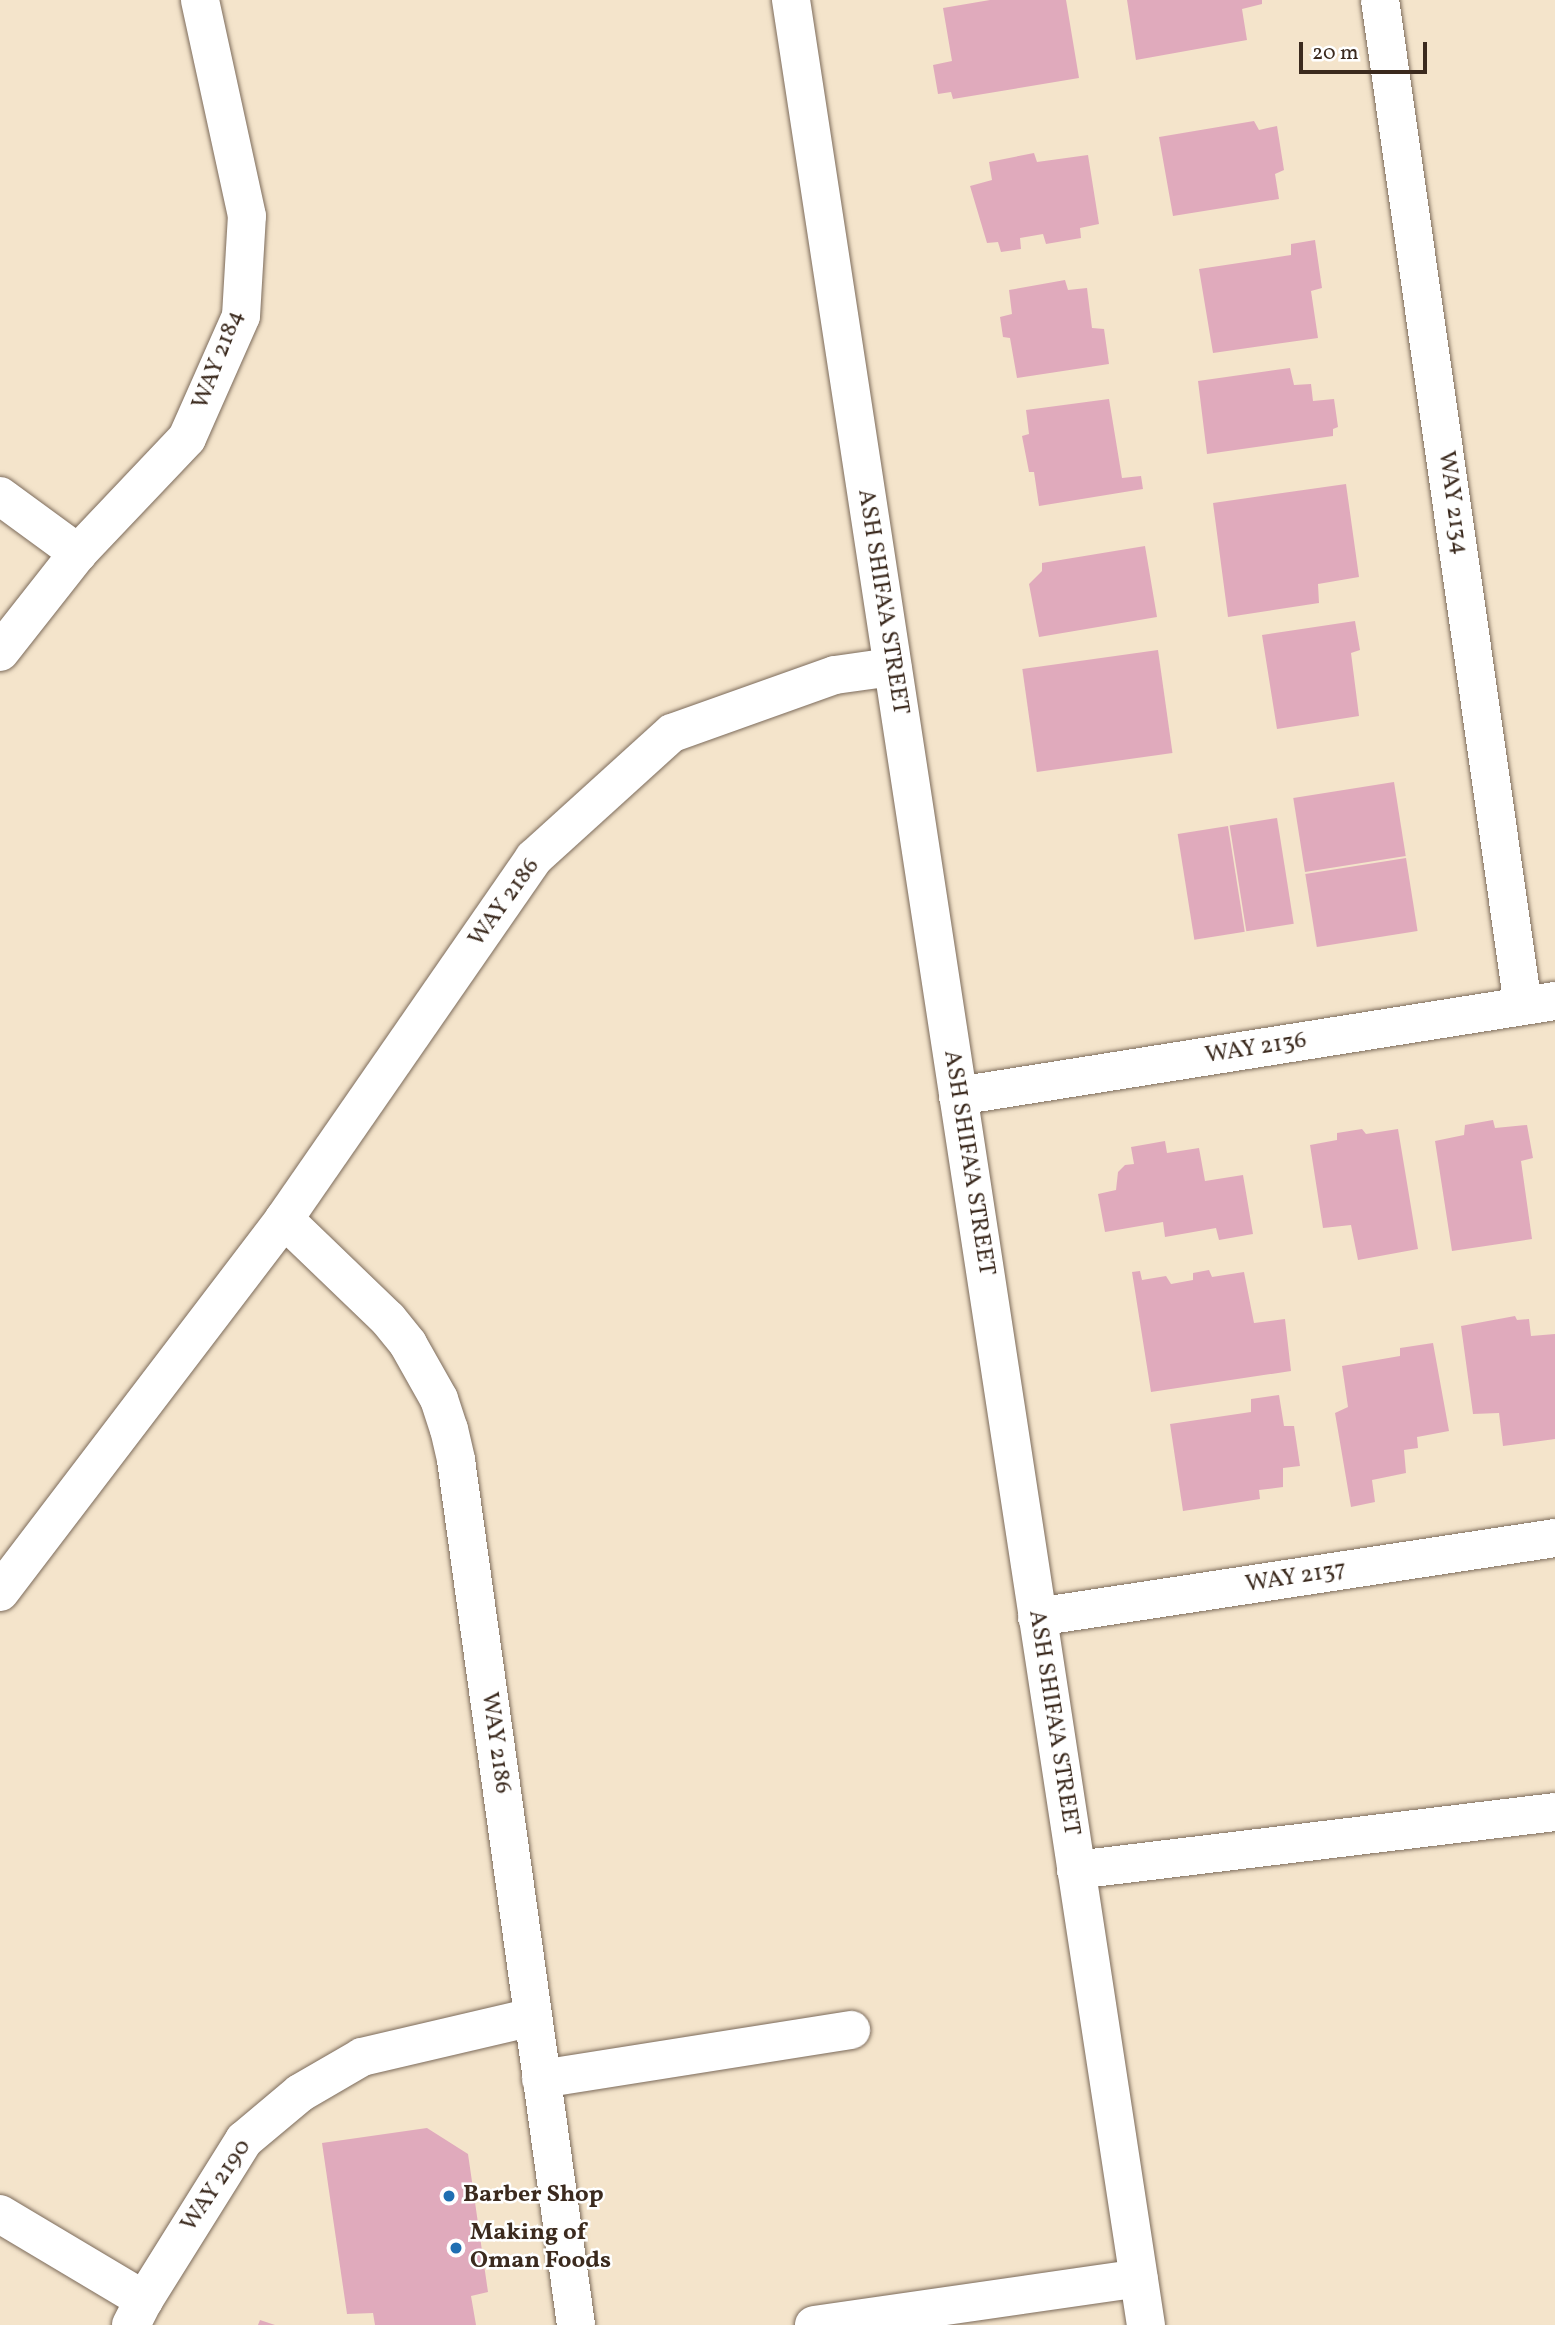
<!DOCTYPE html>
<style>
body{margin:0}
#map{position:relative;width:1555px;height:2325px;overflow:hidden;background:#f4e4cb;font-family:Vollkorn,serif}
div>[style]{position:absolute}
.building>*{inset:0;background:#e0aabc;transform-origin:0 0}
.roads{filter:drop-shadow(0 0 2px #7c6b5b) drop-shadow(0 0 2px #7c6b5b)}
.minor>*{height:38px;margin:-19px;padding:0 19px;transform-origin:19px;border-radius:19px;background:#fff}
.dots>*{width:19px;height:19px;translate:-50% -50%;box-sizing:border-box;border:4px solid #fff;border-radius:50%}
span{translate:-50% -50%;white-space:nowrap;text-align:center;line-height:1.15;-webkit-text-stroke:5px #fff;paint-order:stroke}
.street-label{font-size:24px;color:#3b2a1e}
.poi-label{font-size:24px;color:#3b2a1e;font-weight:700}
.left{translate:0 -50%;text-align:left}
.scale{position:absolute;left:1299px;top:42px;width:128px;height:32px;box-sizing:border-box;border:4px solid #3b2a1e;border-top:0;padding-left:9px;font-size:21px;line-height:24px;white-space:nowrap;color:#3b2a1e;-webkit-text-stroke:5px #fff;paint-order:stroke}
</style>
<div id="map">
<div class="building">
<div style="clip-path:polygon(990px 0,1066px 0,1079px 78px,953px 99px,951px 92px,938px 94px,933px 65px,952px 61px,943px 8px)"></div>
<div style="clip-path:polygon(1127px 0,1262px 0,1262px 4px,1242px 9px,1247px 40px,1136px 60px)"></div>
<div style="clip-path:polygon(1254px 121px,1259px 130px,1277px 126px,1284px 170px,1275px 174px,1279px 199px,1173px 216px,1159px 137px)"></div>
<div style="clip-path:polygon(1034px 153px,1037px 162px,1088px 155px,1099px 224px,1080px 228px,1081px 238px,1046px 244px,1043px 234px,1020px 238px,1021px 249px,1001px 252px,998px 242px,987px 243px,970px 186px,992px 180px,989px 162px)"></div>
<div style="clip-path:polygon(1315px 240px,1322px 288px,1311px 291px,1318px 338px,1213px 353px,1199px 269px,1291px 255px,1291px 244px)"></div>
<div style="clip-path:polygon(1065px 280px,1068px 290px,1087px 288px,1092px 328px,1104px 329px,1109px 364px,1017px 378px,1010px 338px,1003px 337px,1000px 317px,1012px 314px,1009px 290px)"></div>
<div style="clip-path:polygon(1290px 368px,1294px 385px,1311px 384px,1313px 401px,1334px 399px,1338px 427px,1333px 429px,1333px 436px,1207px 454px,1198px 381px)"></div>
<div style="clip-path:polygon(1109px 399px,1122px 478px,1141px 476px,1143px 489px,1039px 506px,1034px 472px,1029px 472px,1022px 436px,1029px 434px,1026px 410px)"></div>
<div style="clip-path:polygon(1346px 484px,1359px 577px,1318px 584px,1319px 603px,1228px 617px,1213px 503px)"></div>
<div style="clip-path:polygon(1145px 546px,1157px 617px,1039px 637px,1029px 584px,1042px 571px,1042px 563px)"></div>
<div style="clip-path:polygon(1355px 621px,1360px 650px,1351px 653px,1359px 716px,1277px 729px,1262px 635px)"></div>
<div style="left:1158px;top:650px;width:104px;height:137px;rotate:82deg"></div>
<div style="left:1394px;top:782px;width:75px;height:102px;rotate:81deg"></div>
<div style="left:1277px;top:818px;width:107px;height:48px;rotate:81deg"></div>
<div style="left:1228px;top:826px;width:107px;height:51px;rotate:81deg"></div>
<div style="left:1406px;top:858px;width:74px;height:102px;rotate:81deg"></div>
<div style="clip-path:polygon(1493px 1120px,1495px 1128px,1527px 1125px,1533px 1158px,1521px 1161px,1532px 1239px,1452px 1251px,1435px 1141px,1464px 1135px,1465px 1125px)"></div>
<div style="clip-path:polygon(1362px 1129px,1366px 1134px,1398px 1129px,1418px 1249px,1358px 1260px,1351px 1225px,1323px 1228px,1310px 1145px,1337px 1140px,1337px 1133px)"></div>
<div style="clip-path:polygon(1165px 1141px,1167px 1153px,1199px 1148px,1205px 1181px,1243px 1175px,1253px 1234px,1219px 1240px,1216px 1228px,1165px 1237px,1163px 1222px,1105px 1232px,1098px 1194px,1116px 1190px,1118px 1172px,1125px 1165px,1134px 1164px,1131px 1147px)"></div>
<div style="clip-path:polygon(1209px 1270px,1212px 1277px,1244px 1272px,1254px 1323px,1285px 1319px,1291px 1371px,1151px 1392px,1132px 1272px,1140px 1271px,1142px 1280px,1166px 1276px,1171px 1284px,1193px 1280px,1193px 1273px)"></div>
<div style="clip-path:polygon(1515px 1316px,1517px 1320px,1529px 1319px,1531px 1336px,1555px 1334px,1555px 1439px,1503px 1446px,1499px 1413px,1473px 1414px,1461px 1326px)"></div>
<div style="clip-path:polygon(1433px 1343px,1449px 1431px,1417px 1437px,1418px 1448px,1404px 1450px,1406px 1473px,1372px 1480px,1375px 1502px,1351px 1507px,1335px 1413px,1348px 1407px,1342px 1366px,1400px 1356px,1400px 1348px)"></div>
<div style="clip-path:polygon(1279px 1395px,1284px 1426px,1294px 1426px,1300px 1466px,1283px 1468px,1283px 1487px,1259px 1490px,1260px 1499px,1183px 1511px,1170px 1424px,1251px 1412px,1251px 1399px)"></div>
<div style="clip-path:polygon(427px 2128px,468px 2154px,488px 2292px,471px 2296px,476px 2325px,375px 2325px,373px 2313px,347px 2314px,322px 2143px)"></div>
<div style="clip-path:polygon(260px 2320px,275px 2325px,258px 2325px)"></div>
</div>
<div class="roads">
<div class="minor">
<div style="left:791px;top:0;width:2352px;rotate:81.32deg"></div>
<div style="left:1380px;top:0;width:1016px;rotate:81.91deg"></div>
<div style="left:0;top:496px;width:97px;rotate:36.2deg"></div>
<div style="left:0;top:652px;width:126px;rotate:-51.8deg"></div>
<div style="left:78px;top:553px;width:158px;rotate:-46.5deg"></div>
<div style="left:187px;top:438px;width:133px;rotate:-66.1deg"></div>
<div style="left:241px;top:316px;width:100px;rotate:-86.6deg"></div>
<div style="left:247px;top:216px;width:221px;rotate:-102.3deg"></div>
<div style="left:958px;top:1096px;width:605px;rotate:-9.04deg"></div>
<div style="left:284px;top:1219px;width:144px;rotate:43.9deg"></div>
<div style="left:388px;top:1319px;width:32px;rotate:51deg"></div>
<div style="left:408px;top:1344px;width:63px;rotate:60.6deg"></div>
<div style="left:439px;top:1399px;width:32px;rotate:72deg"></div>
<div style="left:449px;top:1429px;width:32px;rotate:77deg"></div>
<div style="left:456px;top:1460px;width:873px;rotate:82.1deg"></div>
<div style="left:0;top:1592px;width:469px;rotate:-52.7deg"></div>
<div style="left:284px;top:1219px;width:439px;rotate:-55.3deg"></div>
<div style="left:534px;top:858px;width:186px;rotate:-42.2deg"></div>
<div style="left:672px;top:733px;width:173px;rotate:-19.6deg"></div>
<div style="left:835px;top:675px;width:58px;rotate:-8deg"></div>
<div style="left:1037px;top:1617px;width:524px;rotate:-8.67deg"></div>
<div style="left:1076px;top:1870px;width:482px;rotate:-6.9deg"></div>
<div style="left:541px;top:2079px;width:314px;rotate:-9deg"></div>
<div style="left:0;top:2214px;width:168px;rotate:30.8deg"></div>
<div style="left:131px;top:2325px;width:28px;rotate:-63deg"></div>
<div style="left:144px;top:2300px;width:189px;rotate:-58deg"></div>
<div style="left:244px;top:2140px;width:73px;rotate:-40deg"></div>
<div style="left:300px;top:2093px;width:72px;rotate:-30.1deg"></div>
<div style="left:362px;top:2057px;width:175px;rotate:-13.2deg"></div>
<div style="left:814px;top:2325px;width:328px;rotate:-8.2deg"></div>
</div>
</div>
<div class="dots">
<div style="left:449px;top:2196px;background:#1f6fb2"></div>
<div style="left:456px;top:2248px;background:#1f6fb2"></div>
</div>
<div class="street-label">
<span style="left:219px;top:360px;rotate:-69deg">WAY 2184</span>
<span style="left:1452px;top:503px;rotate:82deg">WAY 2134</span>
<span style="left:882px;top:602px;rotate:81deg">ASH SHIFA'A STREET</span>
<span style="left:505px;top:903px;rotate:-54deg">WAY 2186</span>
<span style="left:1256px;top:1049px;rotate:-9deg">WAY 2136</span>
<span style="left:968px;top:1163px;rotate:81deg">ASH SHIFA'A STREET</span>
<span style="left:1296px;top:1578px;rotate:-9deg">WAY 2137</span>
<span style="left:1053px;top:1723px;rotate:81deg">ASH SHIFA'A STREET</span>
<span style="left:495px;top:1743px;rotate:82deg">WAY 2186</span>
<span style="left:217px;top:2186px;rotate:-56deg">WAY 2190</span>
</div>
<div class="poi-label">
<span class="left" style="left:463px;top:2196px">Barber Shop</span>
<span class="left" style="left:470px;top:2248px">Making of<br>Oman Foods</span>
</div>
<div class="scale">20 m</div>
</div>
